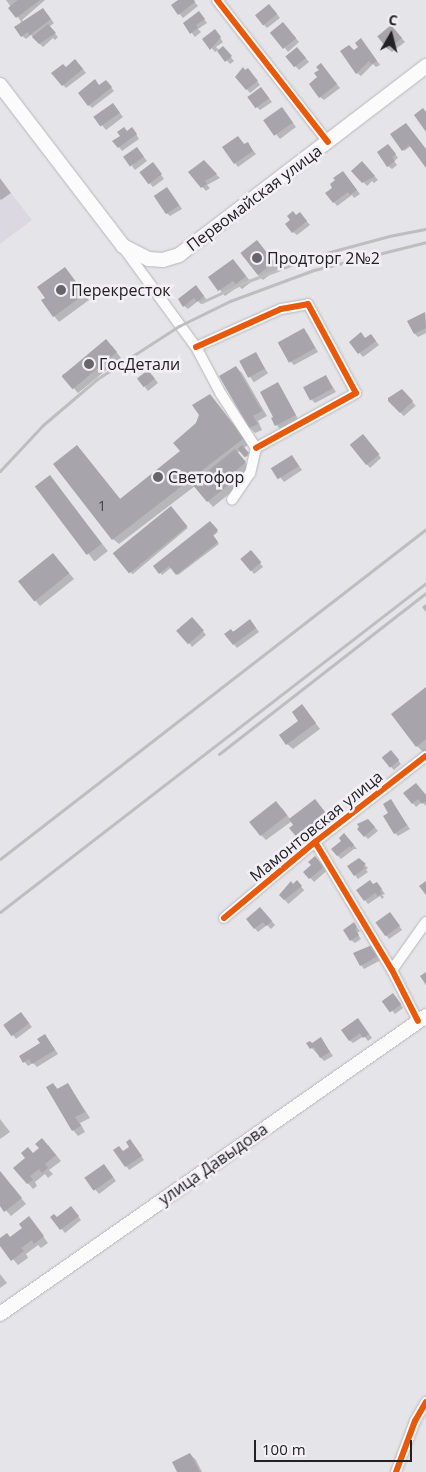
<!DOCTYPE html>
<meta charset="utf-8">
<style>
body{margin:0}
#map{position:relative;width:426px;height:1472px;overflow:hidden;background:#e5e4e8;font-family:"Open Sans",sans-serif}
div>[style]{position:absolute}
.built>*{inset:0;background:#dcd8e2}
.shadow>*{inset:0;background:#0003;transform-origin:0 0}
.building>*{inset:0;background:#a7a4ac;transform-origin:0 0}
.roads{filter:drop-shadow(0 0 1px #b8b7ba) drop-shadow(0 0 1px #b8b7ba)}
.minor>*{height:10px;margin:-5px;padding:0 5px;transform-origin:5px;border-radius:5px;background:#fbfbfc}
.secondary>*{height:14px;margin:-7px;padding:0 7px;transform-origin:7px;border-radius:7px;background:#fbfbfc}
.rail>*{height:3px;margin:-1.5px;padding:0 1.5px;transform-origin:1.5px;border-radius:1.5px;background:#bebebe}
.cycleway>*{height:6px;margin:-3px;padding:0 3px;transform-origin:3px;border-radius:3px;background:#e8590c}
.dots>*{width:14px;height:14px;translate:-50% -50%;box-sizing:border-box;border:2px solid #f2eff7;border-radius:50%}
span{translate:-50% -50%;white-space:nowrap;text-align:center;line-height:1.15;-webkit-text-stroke:5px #f2eff7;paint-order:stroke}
.number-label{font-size:14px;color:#434246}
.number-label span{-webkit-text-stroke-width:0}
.street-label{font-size:16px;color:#222124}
.poi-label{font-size:16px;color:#222124}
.left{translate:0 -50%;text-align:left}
.north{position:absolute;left:366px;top:10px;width:50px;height:50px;-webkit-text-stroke:4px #f2eff7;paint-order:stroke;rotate:8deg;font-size:14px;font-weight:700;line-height:20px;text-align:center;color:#222124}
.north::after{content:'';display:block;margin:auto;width:18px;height:22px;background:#222124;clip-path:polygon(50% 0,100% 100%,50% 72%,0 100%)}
.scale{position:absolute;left:254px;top:1440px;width:158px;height:22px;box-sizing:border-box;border:2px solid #222124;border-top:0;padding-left:6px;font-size:15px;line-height:18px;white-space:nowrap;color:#222124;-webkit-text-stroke:4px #f2eff7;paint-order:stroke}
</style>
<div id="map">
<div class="built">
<div style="clip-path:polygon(0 179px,32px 220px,0 244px)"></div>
</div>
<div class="shadow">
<div style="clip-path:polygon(6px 0,45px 0,22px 20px,25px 23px,46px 13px,54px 23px,49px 27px,58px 37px,55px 40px,53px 38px,43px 47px,31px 35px,26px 39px,22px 36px,22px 23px)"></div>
<div style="clip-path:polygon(180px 0,193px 0,198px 6px,183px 18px,173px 6px)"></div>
<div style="clip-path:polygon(273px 9px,280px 18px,267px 28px,264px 25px)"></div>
<div style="clip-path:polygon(202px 16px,207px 23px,198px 29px,201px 32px,195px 37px,184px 23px)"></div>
<div style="clip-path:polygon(286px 27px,299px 42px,288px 52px,285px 48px)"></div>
<div style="clip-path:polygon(395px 30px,405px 42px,392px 52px,388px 49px)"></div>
<div style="clip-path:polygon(218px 35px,223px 42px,216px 47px,219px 50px,226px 51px,234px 61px,230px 64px,218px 50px,215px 52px,204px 39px)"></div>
<div style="clip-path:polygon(364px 43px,380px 65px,376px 67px,373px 64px,361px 76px,357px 73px,354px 52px)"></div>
<div style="clip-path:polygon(301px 52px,309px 62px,299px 70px,287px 57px)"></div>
<div style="clip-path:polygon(79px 64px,86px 73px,66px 88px,63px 85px,66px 69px)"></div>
<div style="clip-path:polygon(324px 68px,340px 88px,324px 100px,320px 97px,319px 77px)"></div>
<div style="clip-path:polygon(251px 73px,260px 85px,250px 93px,237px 77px)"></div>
<div style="clip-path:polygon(109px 85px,114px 91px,92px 108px,89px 105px)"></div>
<div style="clip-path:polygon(261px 88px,272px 102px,260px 110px,257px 107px)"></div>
<div style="clip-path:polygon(116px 108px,123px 117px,106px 130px,96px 118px)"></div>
<div style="clip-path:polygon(285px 112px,296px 127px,280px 139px,265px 121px)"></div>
<div style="clip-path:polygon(135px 132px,139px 139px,122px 151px,119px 147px)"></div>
<div style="clip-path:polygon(392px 134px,426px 151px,426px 166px,411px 146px,404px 151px)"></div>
<div style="clip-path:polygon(247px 143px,256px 154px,238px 167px,235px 163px)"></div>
<div style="clip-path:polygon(392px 149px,398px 158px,394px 161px,397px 165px,392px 169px,388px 166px)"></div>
<div style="clip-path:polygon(140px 152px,147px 161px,135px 170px,132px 166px)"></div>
<div style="clip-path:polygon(203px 162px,220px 178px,207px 185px,210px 188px,206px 191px,190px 173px)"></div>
<div style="clip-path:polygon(366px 166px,378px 180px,374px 183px,372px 181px,367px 186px,353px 171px)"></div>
<div style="clip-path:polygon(156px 168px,164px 179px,153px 187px,141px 173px)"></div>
<div style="clip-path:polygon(343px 172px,360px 194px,354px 198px,352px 195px,337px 206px,334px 202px,334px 188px)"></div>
<div style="clip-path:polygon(0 178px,11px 193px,1px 200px,0 199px)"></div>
<div style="clip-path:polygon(171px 193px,182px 209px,170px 216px,167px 213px)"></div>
<div style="clip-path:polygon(297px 216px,303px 217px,310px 225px,297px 235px,293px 232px)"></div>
<div style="clip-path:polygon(257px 242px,279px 268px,263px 280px,258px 275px)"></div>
<div style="clip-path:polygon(233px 260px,251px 282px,242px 289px,239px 286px,225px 296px,210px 278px)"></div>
<div style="clip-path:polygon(65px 268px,89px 300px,59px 322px,54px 316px,46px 298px)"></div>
<div style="clip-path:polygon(199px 290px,207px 300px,201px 304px,198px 301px,188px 309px,184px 306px)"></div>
<div style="clip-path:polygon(425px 313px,426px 333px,418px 337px,415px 334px)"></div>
<div style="clip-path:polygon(307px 333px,318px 352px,294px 365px,291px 362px)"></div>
<div style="clip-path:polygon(371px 335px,379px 345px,363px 357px,350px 342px,365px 340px)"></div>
<div style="clip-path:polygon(112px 346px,121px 358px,78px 393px,62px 375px)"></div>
<div style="left:255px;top:353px;width:24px;height:17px;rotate:57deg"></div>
<div style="clip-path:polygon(236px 367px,242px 373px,267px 416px,258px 421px,262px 430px,255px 433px,250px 428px,221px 376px)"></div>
<div style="clip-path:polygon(152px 375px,158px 383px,148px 391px,145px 387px)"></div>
<div style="clip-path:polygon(326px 377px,336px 392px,315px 403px,312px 400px)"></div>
<div style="clip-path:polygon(278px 384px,298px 419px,280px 429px,272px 419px,275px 417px)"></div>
<div style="left:402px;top:390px;width:21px;height:16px;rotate:49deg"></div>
<div style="clip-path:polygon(210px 395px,249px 444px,244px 448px,249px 455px,246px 457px,240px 451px,237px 453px,251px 469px,236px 480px,240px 485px,213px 507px,195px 486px,119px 544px,113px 539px,83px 453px,121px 500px,182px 451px)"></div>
<div style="clip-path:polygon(367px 440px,381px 458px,370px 468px,351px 445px)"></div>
<div style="clip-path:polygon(295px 460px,302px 470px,284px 482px,273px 468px)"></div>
<div style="left:50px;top:477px;width:94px;height:17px;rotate:52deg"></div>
<div style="left:171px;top:508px;width:26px;height:72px;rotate:50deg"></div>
<div style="clip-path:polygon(210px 523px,218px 532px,213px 536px,219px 544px,178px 575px,172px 567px,162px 575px,155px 566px)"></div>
<div style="clip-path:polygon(254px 555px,263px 567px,254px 574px,251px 570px)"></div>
<div style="clip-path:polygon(58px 560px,74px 579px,40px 606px,20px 582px)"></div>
<div style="clip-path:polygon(426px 604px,426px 612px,422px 607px)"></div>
<div style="clip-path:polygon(196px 622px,206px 635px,192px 647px,189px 643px)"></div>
<div style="clip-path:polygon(253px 624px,259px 632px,237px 648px,226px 634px)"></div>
<div style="clip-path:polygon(426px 689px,426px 752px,424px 753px,417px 746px)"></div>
<div style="clip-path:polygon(307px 712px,320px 729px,293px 749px,287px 744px)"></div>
<div style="clip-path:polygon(394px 755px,401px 764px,394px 770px,383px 758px)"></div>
<div style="clip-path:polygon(405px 793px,426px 796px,426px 806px,422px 802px,416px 807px)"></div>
<div style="clip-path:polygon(391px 801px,410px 829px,398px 836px,395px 833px,390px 814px)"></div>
<div style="clip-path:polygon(320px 806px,333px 823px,305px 845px,299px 839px,292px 821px,266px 840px,261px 835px,282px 808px,290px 819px)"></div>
<div style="clip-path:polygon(372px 824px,378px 831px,368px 839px,365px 836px)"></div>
<div style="clip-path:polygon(348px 838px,357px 849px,354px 849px,341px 859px,337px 855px,343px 841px)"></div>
<div style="clip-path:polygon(359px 859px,368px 868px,366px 870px,368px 872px,358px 879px,355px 875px)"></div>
<div style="left:318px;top:861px;width:13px;height:17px;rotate:48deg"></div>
<div style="left:297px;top:882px;width:11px;height:21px;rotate:49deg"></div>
<div style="clip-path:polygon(374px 885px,380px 887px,385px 894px,382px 895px,384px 897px,382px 899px,380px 896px,368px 904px,365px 900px)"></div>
<div style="clip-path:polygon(264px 912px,275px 925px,271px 929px,267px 925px,258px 932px,247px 919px)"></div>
<div style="clip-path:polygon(393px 917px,402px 930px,389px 939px,377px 922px)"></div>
<div style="clip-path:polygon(354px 924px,360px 931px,357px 933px,361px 939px,355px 943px,351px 940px)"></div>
<div style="clip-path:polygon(372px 947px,381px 960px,364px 969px,361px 965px)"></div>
<div style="clip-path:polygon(396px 998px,403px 1008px,395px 1014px,384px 1001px)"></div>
<div style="clip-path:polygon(24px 1017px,32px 1027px,16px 1039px,13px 1035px)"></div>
<div style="clip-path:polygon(362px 1024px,372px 1038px,368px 1041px,364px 1036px,353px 1043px,349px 1040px)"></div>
<div style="clip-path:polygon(45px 1035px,58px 1054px,37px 1067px,33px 1063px,28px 1066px,20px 1056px,41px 1043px)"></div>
<div style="clip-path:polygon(321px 1039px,333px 1056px,324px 1061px,308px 1044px,312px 1044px)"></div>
<div style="clip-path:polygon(53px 1084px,59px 1090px,68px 1084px,90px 1118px,80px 1123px,85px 1132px,78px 1136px,73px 1130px)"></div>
<div style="clip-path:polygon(0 1119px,10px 1132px,0 1139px)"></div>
<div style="clip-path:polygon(130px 1140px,144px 1160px,129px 1170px,115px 1150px,123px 1152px,131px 1147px)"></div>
<div style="clip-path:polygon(48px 1145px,61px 1161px,49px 1170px,53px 1174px,48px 1178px,45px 1174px,35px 1182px,37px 1186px,33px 1189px,15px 1168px,40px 1148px)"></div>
<div style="clip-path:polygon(107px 1169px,116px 1181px,99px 1194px,86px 1178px)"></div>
<div style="clip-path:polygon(0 1172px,26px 1204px,11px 1216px,0 1204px)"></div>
<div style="clip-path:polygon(74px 1211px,81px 1220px,65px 1233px,52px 1217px,57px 1218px)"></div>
<div style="clip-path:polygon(34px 1224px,48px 1243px,41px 1248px,38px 1245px,26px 1254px,28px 1258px,18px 1265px,0 1244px,0 1240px,10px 1238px)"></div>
<div style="clip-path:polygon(0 1274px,7px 1283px,0 1288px)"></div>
<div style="clip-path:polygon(190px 1454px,196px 1460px,202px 1472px,179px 1472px)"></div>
</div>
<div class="building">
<div style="clip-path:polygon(18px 0,40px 0,16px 18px,8px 8px)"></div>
<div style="clip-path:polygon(178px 0,194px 0,195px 2px,178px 15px,171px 5px)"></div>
<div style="left:269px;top:4px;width:13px;height:18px;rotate:51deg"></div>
<div style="clip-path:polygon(43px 8px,51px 19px,30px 35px,27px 32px,21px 37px,14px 27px)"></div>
<div style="clip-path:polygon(199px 11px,205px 19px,196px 25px,198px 28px,190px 34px,183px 23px)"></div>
<div style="left:283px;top:22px;width:21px;height:17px;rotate:51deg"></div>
<div style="clip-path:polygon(48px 24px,56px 33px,39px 44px,32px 37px)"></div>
<div style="left:391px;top:25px;width:17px;height:18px;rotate:50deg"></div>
<div style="clip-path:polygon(215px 29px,221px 37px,210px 50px,202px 39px)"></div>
<div style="clip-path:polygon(361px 38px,377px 61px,372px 64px,369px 61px,356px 74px,340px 51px,349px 45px,354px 50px,358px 47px,355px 43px)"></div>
<div style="clip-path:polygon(223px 46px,232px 56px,225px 62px,217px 51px)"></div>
<div style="left:297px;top:47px;width:14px;height:15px;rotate:51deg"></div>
<div style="clip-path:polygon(75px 59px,83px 69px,62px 86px,51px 73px,63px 64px,66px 67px)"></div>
<div style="clip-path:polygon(321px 63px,337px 84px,319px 98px,309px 84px,317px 77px,314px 73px,319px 70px,316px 67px)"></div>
<div style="clip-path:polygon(243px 67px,245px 70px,248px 68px,258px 81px,246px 90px,235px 77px)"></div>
<div style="clip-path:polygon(95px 79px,99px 85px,106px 80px,112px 87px,88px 106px,78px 93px)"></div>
<div style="left:261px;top:87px;width:14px;height:17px;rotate:54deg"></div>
<div style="left:113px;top:103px;width:12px;height:24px;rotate:55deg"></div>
<div style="left:282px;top:107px;width:19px;height:23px;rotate:55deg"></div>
<div style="clip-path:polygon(423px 108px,426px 112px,426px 132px,414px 115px)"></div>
<div style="clip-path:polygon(406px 123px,426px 149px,426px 168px,409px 145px,402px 151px,390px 134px)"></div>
<div style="clip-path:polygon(124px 127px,127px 131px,132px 127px,137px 134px,118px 148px,112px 141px,120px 136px,117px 132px)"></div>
<div style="clip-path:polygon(238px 136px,244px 144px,248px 142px,253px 151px,234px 164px,222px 147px)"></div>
<div style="clip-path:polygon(388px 144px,396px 154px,392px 157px,395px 161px,387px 167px,377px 152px)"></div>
<div style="left:137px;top:147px;width:12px;height:17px;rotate:55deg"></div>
<div style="clip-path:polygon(204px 160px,217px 174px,205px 181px,207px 184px,201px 188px,188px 172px)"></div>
<div style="clip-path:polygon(362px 161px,375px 176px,362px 183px,351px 171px)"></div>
<div style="left:153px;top:162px;width:15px;height:17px;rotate:53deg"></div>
<div style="clip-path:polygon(343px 171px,357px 190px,350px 195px,348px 192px,333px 203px,325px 193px,332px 188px,330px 184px,335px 180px,333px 178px)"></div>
<div style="left:167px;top:187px;width:22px;height:16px;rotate:56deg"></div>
<div style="clip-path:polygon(293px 211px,296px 215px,300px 212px,307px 221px,292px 233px,285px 224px,290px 220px,287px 216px)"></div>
<div style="left:257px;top:240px;width:28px;height:21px;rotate:52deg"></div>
<div style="clip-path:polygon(233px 259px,246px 276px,236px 284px,233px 281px,218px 291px,208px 277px)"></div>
<div style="clip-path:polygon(65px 267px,85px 294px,53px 317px,41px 300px,45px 298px,37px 287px)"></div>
<div style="clip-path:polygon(196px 285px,204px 296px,197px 302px,194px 298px,183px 307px,178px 299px)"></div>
<div style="clip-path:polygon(425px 312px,426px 328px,414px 334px,407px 321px)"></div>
<div style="left:304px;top:328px;width:23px;height:30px;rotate:61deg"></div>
<div style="clip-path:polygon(361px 332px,365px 338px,371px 334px,376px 341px,358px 354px,349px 342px)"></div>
<div style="left:106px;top:339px;width:17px;height:58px;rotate:50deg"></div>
<div style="left:256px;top:352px;width:19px;height:19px;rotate:62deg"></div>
<div style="clip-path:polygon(236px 366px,262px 411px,253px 416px,258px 424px,249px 428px,219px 376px)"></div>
<div style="left:148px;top:370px;width:11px;height:14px;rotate:52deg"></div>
<div style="left:326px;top:375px;width:15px;height:26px;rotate:62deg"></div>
<div style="clip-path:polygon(278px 382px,296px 415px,275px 426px,271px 418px,273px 417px,260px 392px)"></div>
<div style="clip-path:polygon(402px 389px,413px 401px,400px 413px,388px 401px,388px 398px)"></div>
<div style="clip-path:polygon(210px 394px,244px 438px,112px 540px,53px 464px,77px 445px,120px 499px,180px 451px,173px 443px,196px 423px,199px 415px,192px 405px)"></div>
<div style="left:363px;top:434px;width:26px;height:17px;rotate:51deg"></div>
<div style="left:242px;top:445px;width:11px;height:6px;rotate:49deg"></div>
<div style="clip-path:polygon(235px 449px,246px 462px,232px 474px,236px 479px,207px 502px,192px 484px)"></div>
<div style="left:292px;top:455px;width:13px;height:25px;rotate:58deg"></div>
<div style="left:50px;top:475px;width:86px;height:19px;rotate:53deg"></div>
<div style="left:171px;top:506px;width:26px;height:75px;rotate:51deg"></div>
<div style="clip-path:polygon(210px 521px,218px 530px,213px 535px,218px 542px,176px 575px,169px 566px,159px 574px,153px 566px)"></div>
<div style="left:251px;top:550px;width:16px;height:14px;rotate:50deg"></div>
<div style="left:53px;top:553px;width:26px;height:45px;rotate:51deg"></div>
<div style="left:192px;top:617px;width:18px;height:21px;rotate:49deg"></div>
<div style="clip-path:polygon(250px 619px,256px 628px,233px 645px,224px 634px,231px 629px,233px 632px)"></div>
<div style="clip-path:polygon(426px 687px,426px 739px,416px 747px,391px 714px)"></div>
<div style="clip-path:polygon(302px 704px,316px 723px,286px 745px,279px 735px,298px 721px,292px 712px)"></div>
<div style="left:391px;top:750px;width:13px;height:12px;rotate:51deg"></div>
<div style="clip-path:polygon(416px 783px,426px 795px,426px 801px,422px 804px,418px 799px,412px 804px,403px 793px)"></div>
<div style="clip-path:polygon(315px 799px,329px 817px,299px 840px,289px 828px,293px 825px,289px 819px)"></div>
<div style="clip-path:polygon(391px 799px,407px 825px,394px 834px,383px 816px,388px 813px,383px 804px)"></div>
<div style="left:276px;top:801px;width:18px;height:34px;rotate:52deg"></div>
<div style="clip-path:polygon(368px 819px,375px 827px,364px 837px,357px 829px,359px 827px,357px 824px)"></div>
<div style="clip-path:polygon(344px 833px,354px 845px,351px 848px,350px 846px,337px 856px,331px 849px,341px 841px,339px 838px)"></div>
<div style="clip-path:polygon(315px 856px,324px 867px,309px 879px,303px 872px,311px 865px,308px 862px)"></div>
<div style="clip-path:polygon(359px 858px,366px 864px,363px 866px,365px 868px,354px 876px,347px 866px)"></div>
<div style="clip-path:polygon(297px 880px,302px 886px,284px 900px,279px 895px,291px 881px,293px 884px)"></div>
<div style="clip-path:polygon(370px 880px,373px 884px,377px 882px,382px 889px,380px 891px,382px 893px,378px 896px,375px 893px,364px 901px,356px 890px)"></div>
<div style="clip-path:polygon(426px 881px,426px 895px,419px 886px)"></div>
<div style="clip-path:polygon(260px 907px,272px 921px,266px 926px,263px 922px,254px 929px,246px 919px)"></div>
<div style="left:390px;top:912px;width:17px;height:18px;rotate:54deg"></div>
<div style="clip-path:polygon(354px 922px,357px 927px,355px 929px,359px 935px,350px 941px,343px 930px)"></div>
<div style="clip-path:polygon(372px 945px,378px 956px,360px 966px,353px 953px)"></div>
<div style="clip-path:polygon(426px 972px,426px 985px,420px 976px)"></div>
<div style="left:393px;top:993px;width:14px;height:14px;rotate:54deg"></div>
<div style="left:21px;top:1012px;width:14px;height:22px;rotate:54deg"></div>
<div style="clip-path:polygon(358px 1018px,369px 1034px,363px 1038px,360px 1033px,349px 1041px,341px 1030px)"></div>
<div style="clip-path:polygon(45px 1034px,55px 1050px,32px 1064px,29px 1059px,23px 1063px,19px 1056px,40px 1043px,37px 1039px)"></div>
<div style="clip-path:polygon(321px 1037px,330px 1052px,320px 1058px,314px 1047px,310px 1049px,306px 1043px,310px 1041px,312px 1043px)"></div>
<div style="clip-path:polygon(53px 1083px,57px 1089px,68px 1083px,85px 1112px,75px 1117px,81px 1126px,72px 1131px,46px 1087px)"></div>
<div style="clip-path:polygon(42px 1138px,56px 1155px,45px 1164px,48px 1168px,42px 1173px,39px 1169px,30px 1176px,33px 1180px,27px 1184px,13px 1168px,25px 1158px,21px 1153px,28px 1147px,33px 1153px,39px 1148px,35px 1144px)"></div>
<div style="clip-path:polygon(130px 1139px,142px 1156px,125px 1167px,113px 1150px,119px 1146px,123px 1151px,129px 1147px,126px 1142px)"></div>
<div style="left:104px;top:1164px;width:16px;height:24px;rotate:55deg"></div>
<div style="clip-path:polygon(0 1171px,22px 1198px,4px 1212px,0 1206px)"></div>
<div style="clip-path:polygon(71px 1206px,79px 1216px,60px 1230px,50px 1217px,54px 1214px,57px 1217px)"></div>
<div style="clip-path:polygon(29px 1216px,44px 1236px,34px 1244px,32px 1240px,21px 1248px,24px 1251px,11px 1261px,0 1246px,0 1238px,7px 1233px,10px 1237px,22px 1228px,19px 1224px)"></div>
<div style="clip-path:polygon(190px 1453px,200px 1472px,177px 1472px,172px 1462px)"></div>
</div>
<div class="roads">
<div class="minor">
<div style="left:217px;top:0;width:180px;rotate:52deg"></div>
<div style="left:123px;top:247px;width:124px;rotate:53.9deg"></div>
<div style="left:196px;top:347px;width:53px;rotate:62deg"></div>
<div style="left:221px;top:394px;width:64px;rotate:57.1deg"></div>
<div style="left:256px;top:448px;width:26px;rotate:103deg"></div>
<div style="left:250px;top:473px;width:32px;rotate:124deg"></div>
<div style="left:196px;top:347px;width:93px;rotate:-24.1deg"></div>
<div style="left:281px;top:309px;width:27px;rotate:-10deg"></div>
<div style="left:308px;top:304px;width:101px;rotate:61.7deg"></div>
<div style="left:356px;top:393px;width:114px;rotate:151.2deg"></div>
<div style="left:315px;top:842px;width:149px;rotate:59deg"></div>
<div style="left:392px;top:970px;width:57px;rotate:63deg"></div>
<div style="left:224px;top:918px;width:119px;rotate:-39.9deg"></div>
<div style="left:315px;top:842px;width:140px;rotate:-37.8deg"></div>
<div style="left:392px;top:970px;width:59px;rotate:-54.7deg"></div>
<div style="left:396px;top:1472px;width:54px;rotate:-69.6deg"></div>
<div style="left:415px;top:1421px;width:22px;rotate:-60deg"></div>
</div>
<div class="secondary">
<div style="left:0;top:85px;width:203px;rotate:52.6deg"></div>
<div style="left:123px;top:246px;width:28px;rotate:27deg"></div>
<div style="left:148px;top:259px;width:15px;rotate:4deg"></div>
<div style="left:163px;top:260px;width:17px;rotate:-17deg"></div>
<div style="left:179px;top:255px;width:311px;rotate:-37.4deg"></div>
<div style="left:0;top:1314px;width:520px;rotate:-34.97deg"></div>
</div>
</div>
<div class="rail">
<div style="left:202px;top:302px;width:45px;rotate:-24.9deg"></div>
<div style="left:243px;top:283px;width:77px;rotate:-20.6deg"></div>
<div style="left:315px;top:256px;width:77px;rotate:-15.1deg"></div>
<div style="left:389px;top:236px;width:38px;rotate:-11deg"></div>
<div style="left:0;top:471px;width:63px;rotate:-46.9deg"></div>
<div style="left:43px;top:425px;width:71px;rotate:-40.4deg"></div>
<div style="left:97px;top:379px;width:98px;rotate:-32.9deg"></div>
<div style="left:179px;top:326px;width:57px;rotate:-26.1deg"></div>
<div style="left:230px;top:301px;width:90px;rotate:-20.3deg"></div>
<div style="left:314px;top:270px;width:115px;rotate:-14deg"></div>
<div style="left:219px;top:754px;width:262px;rotate:-37.9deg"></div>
<div style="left:0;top:859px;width:539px;rotate:-37.76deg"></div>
<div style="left:0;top:912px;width:538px;rotate:-37.68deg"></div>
</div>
<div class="cycleway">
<div style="left:217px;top:0;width:180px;rotate:52deg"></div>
<div style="left:196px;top:347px;width:93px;rotate:-24.1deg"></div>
<div style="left:281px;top:309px;width:27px;rotate:-10deg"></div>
<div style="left:308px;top:304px;width:101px;rotate:61.7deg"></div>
<div style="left:356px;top:393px;width:114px;rotate:151.2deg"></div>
<div style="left:315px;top:842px;width:149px;rotate:59deg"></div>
<div style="left:392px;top:970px;width:57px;rotate:63deg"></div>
<div style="left:224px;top:918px;width:119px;rotate:-39.9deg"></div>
<div style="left:315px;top:842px;width:140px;rotate:-37.8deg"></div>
<div style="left:396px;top:1472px;width:54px;rotate:-69.6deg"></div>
<div style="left:415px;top:1421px;width:22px;rotate:-60deg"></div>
</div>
<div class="dots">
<div style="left:257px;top:258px;background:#666569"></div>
<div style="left:61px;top:290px;background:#666569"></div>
<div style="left:89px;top:364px;background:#666569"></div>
<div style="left:158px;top:477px;background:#666569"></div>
</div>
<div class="number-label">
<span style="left:102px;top:506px">1</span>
</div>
<div class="street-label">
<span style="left:254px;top:198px;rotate:-37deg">Первомайская улица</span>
<span style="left:316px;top:826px;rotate:-39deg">Мамонтовская улица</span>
<span style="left:213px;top:1164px;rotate:-35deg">улица Давыдова</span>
</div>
<div class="poi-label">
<span class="left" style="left:267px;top:258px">Продторг 2№2</span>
<span class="left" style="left:71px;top:290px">Перекресток</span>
<span class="left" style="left:99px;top:364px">ГосДетали</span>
<span class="left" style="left:168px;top:477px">Светофор</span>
</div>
<div class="north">С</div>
<div class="scale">100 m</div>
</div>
